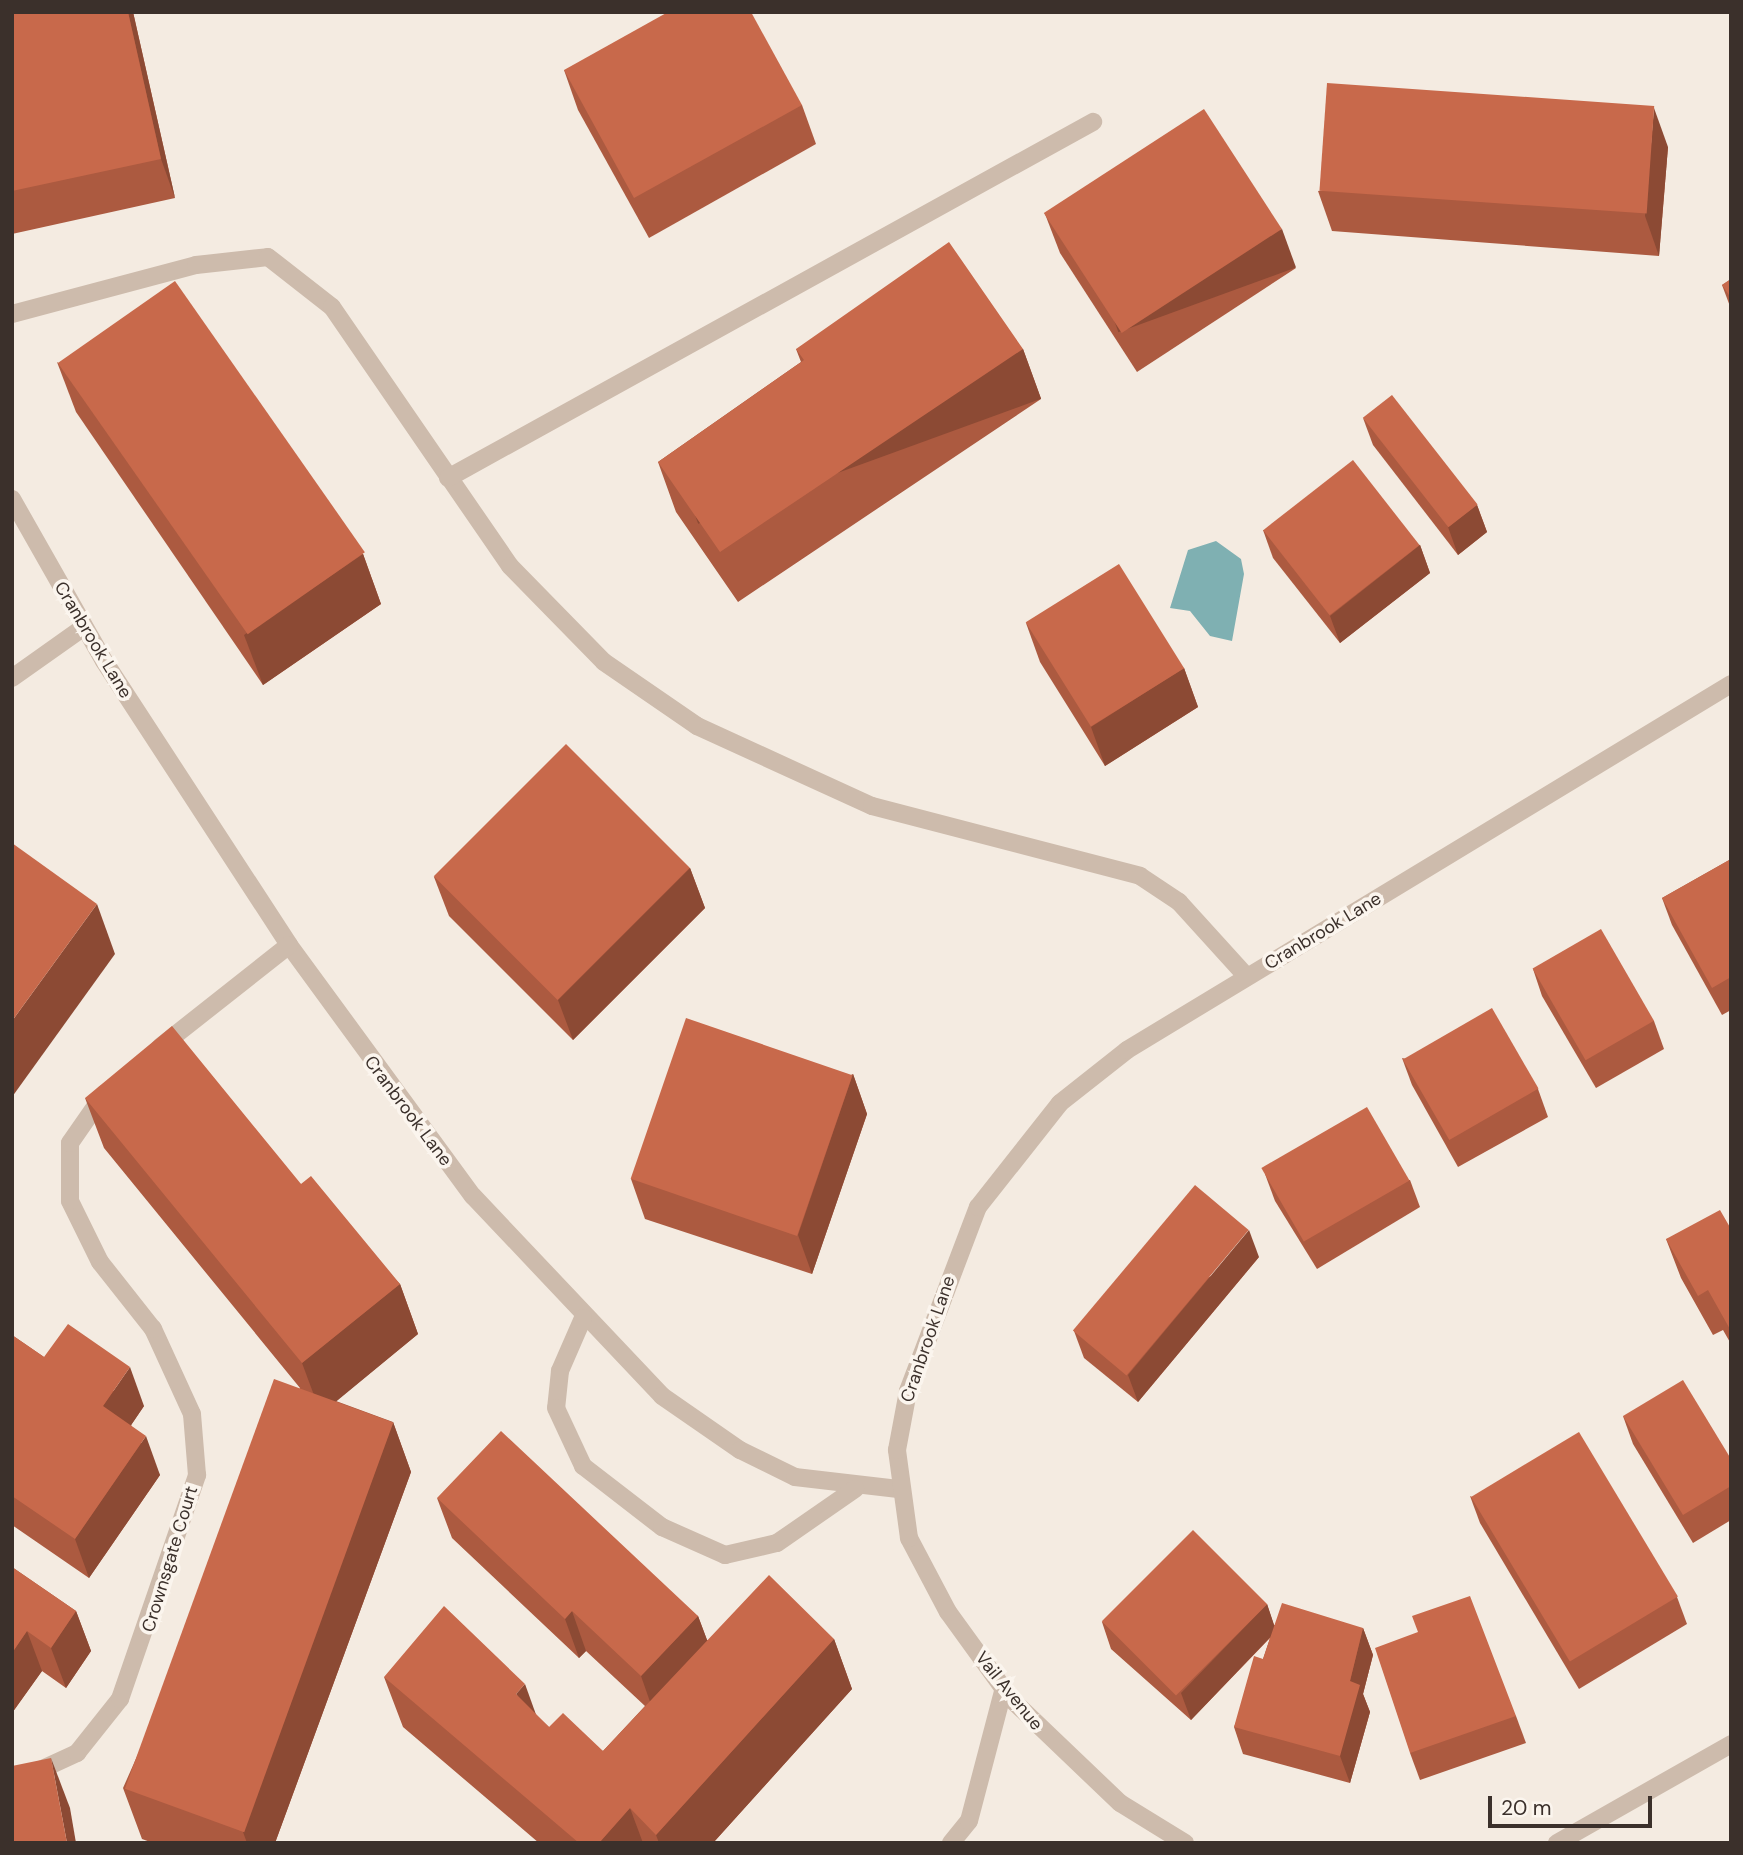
<!DOCTYPE html>
<style>
body{margin:0}
#map{position:relative;width:1743px;height:1855px;overflow:hidden;background:#f4ebe1;font-family:"DM Sans",sans-serif}
div>[style]{position:absolute}
.water>*{inset:0;background:#7fb0b2}
.minor>*{height:18px;margin:-9px;padding:0 9px;transform-origin:9px;border-radius:9px;background:#cdbbac}
.wall>*{inset:0;background:#ac5a40}
.shaded-wall>*{inset:0;background:#8c4a34;transform-origin:0 0}
.building>*{inset:0;background:#c8694b;transform-origin:0 0}
span{translate:-50% -50%;white-space:nowrap;text-align:center;line-height:1.15;-webkit-text-stroke:7px #fbf5ee;paint-order:stroke}
.street-label{font-size:18px;color:#3b302b}
.frame{position:absolute;inset:0;border:14px solid #3b302b;pointer-events:none}
.scale{position:absolute;left:1488px;top:1796px;width:164px;height:32px;box-sizing:border-box;border:4px solid #3b302b;border-top:0;padding-left:9px;font-size:21px;line-height:24px;white-space:nowrap;color:#3b302b;-webkit-text-stroke:5px #fbf5ee;paint-order:stroke}
</style>
<div id="map">
<div class="water">
<div style="clip-path:polygon(1216px 541px,1241px 559px,1244px 574px,1232px 641px,1210px 636px,1190px 611px,1170px 608px,1188px 550px)"></div>
</div>
<div class="minor">
<div style="left:12px;top:314px;width:190px;rotate:-14.9deg"></div>
<div style="left:196px;top:265px;width:72px;rotate:-6.3deg"></div>
<div style="left:268px;top:257px;width:81px;rotate:38deg"></div>
<div style="left:332px;top:307px;width:314px;rotate:55.5deg"></div>
<div style="left:510px;top:566px;width:134px;rotate:45.6deg"></div>
<div style="left:604px;top:662px;width:113px;rotate:34.5deg"></div>
<div style="left:697px;top:726px;width:192px;rotate:24.6deg"></div>
<div style="left:872px;top:806px;width:277px;rotate:14.6deg"></div>
<div style="left:1140px;top:876px;width:47px;rotate:33.7deg"></div>
<div style="left:1179px;top:902px;width:101px;rotate:47.8deg"></div>
<div style="left:448px;top:478px;width:737px;rotate:-28.9deg"></div>
<div style="left:12px;top:499px;width:186px;rotate:60.4deg"></div>
<div style="left:104px;top:661px;width:339px;rotate:56.9deg"></div>
<div style="left:289px;top:945px;width:311px;rotate:53.8deg"></div>
<div style="left:473px;top:1196px;width:275px;rotate:46.6deg"></div>
<div style="left:662px;top:1396px;width:95px;rotate:34.7deg"></div>
<div style="left:740px;top:1450px;width:61px;rotate:26.1deg"></div>
<div style="left:795px;top:1477px;width:104px;rotate:6.6deg"></div>
<div style="left:12px;top:678px;width:88px;rotate:-35.3deg"></div>
<div style="left:160px;top:1047px;width:164px;rotate:-38.3deg"></div>
<div style="left:583px;top:1318px;width:58px;rotate:113.5deg"></div>
<div style="left:560px;top:1371px;width:37px;rotate:96deg"></div>
<div style="left:556px;top:1408px;width:64px;rotate:65deg"></div>
<div style="left:583px;top:1466px;width:100px;rotate:37.7deg"></div>
<div style="left:662px;top:1527px;width:69px;rotate:24deg"></div>
<div style="left:725px;top:1555px;width:53px;rotate:-13deg"></div>
<div style="left:777px;top:1543px;width:95px;rotate:-34.7deg"></div>
<div style="left:12px;top:1783px;width:72px;rotate:-24.8deg"></div>
<div style="left:77px;top:1753px;width:69px;rotate:-51.5deg"></div>
<div style="left:120px;top:1699px;width:237px;rotate:-71deg"></div>
<div style="left:197px;top:1475px;width:61px;rotate:-94.7deg"></div>
<div style="left:192px;top:1414px;width:94px;rotate:-114.6deg"></div>
<div style="left:153px;top:1329px;width:85px;rotate:-128.3deg"></div>
<div style="left:100px;top:1262px;width:68px;rotate:-116.2deg"></div>
<div style="left:70px;top:1201px;width:58px;rotate:-90deg"></div>
<div style="left:70px;top:1143px;width:60px;rotate:-55.2deg"></div>
<div style="left:951px;top:1843px;width:28px;rotate:-51deg"></div>
<div style="left:969px;top:1821px;width:138px;rotate:-75.3deg"></div>
<div style="left:1185px;top:1843px;width:76px;rotate:-148.4deg"></div>
<div style="left:1120px;top:1803px;width:151px;rotate:-136.3deg"></div>
<div style="left:1011px;top:1699px;width:107px;rotate:-125.9deg"></div>
<div style="left:948px;top:1612px;width:84px;rotate:-117.8deg"></div>
<div style="left:909px;top:1538px;width:89px;rotate:-97.8deg"></div>
<div style="left:897px;top:1450px;width:60px;rotate:-79.4deg"></div>
<div style="left:908px;top:1391px;width:197px;rotate:-69.2deg"></div>
<div style="left:978px;top:1207px;width:132px;rotate:-51.7deg"></div>
<div style="left:1060px;top:1103px;width:85px;rotate:-38.3deg"></div>
<div style="left:1127px;top:1050px;width:706px;rotate:-31.21deg"></div>
<div style="left:1557px;top:1843px;width:200px;rotate:-29.6deg"></div>
</div>
<div class="wall">
<div style="clip-path:polygon(12px 12px,133px 12px,175px 198px,12px 234px)"></div>
<div style="clip-path:polygon(564px 70px,802px 105px,816px 144px,649px 238px,578px 110px)"></div>
<div style="clip-path:polygon(1668px 147px,1659px 256px,1332px 231px,1318px 191px)"></div>
<div style="clip-path:polygon(1045px 214px,1296px 268px,1137px 372px,1060px 253px)"></div>
<div style="clip-path:polygon(1731px 279px,1731px 309px,1722px 285px)"></div>
<div style="clip-path:polygon(796px 349px,1023px 349px,1041px 399px,738px 602px,676px 512px,658px 462px,801px 362px)"></div>
<div style="clip-path:polygon(57px 362px,363px 554px,381px 604px,263px 685px,76px 412px)"></div>
<div style="clip-path:polygon(1363px 418px,1477px 505px,1487px 532px,1458px 555px,1373px 445px)"></div>
<div style="clip-path:polygon(1263px 530px,1420px 545px,1430px 573px,1340px 643px,1273px 558px)"></div>
<div style="clip-path:polygon(1026px 623px,1184px 668px,1198px 707px,1105px 766px,1040px 662px)"></div>
<div style="clip-path:polygon(1731px 859px,1731px 1010px,1722px 1015px,1672px 925px,1662px 898px)"></div>
<div style="clip-path:polygon(690px 868px,705px 908px,573px 1040px,449px 916px,434px 877px)"></div>
<div style="clip-path:polygon(1533px 969px,1654px 1021px,1664px 1049px,1596px 1088px,1542px 996px)"></div>
<div style="clip-path:polygon(1402px 1058px,1538px 1089px,1548px 1117px,1458px 1167px,1412px 1085px)"></div>
<div style="clip-path:polygon(853px 1074px,867px 1114px,812px 1274px,645px 1219px,631px 1179px)"></div>
<div style="clip-path:polygon(85px 1098px,301px 1184px,400px 1284px,418px 1334px,336px 1401px,393px 1422px,411px 1472px,275px 1843px,153px 1843px,142px 1839px,123px 1788px,300px 1388px,104px 1148px)"></div>
<div style="clip-path:polygon(1265px 1174px,1410px 1180px,1420px 1207px,1317px 1269px,1275px 1201px)"></div>
<div style="clip-path:polygon(1731px 1229px,1731px 1344px,1723px 1330px,1713px 1335px,1681px 1278px,1666px 1239px)"></div>
<div style="clip-path:polygon(1259px 1257px,1138px 1402px,1084px 1358px,1074px 1331px)"></div>
<div style="clip-path:polygon(12px 1335px,44px 1357px,144px 1406px,131px 1425px,160px 1475px,89px 1578px,12px 1525px)"></div>
<div style="clip-path:polygon(1623px 1416px,1731px 1459px,1731px 1520px,1693px 1543px,1633px 1444px)"></div>
<div style="clip-path:polygon(1470px 1496px,1677px 1597px,1687px 1624px,1579px 1689px,1480px 1523px)"></div>
<div style="clip-path:polygon(437px 1498px,698px 1616px,707px 1640px,834px 1639px,852px 1689px,713px 1843px,539px 1843px,403px 1727px,384px 1677px,535px 1714px,549px 1727px,603px 1751px,645px 1706px,586px 1651px,579px 1658px,452px 1538px)"></div>
<div style="clip-path:polygon(12px 1567px,76px 1611px,91px 1651px,66px 1688px,42px 1671px,12px 1713px)"></div>
<div style="clip-path:polygon(1267px 1604px,1274px 1625px,1363px 1628px,1373px 1655px,1363px 1694px,1370px 1712px,1350px 1783px,1243px 1754px,1234px 1727px,1263px 1659px,1270px 1638px,1191px 1720px,1111px 1649px,1102px 1622px)"></div>
<div style="clip-path:polygon(1418px 1632px,1516px 1716px,1526px 1743px,1420px 1780px,1410px 1753px)"></div>
</div>
<div class="shaded-wall">
<div style="clip-path:polygon(128px 12px,133px 12px,175px 198px,161px 159px)"></div>
<div style="clip-path:polygon(1654px 108px,1668px 147px,1659px 256px,1645px 216px)"></div>
<div style="left:1282px;top:229px;width:41px;height:189px;rotate:70deg"></div>
<div style="left:1023px;top:349px;width:53px;height:365px;rotate:70deg"></div>
<div style="clip-path:polygon(1477px 505px,1487px 532px,1458px 555px,1448px 527px)"></div>
<div style="clip-path:polygon(1420px 545px,1430px 573px,1340px 643px,1330px 616px)"></div>
<div style="clip-path:polygon(363px 554px,381px 604px,263px 685px,244px 635px)"></div>
<div style="clip-path:polygon(1184px 668px,1198px 707px,1105px 766px,1091px 727px)"></div>
<div style="clip-path:polygon(690px 868px,705px 908px,573px 1040px,558px 1000px)"></div>
<div style="clip-path:polygon(97px 904px,115px 954px,12px 1097px,12px 1021px)"></div>
<div style="clip-path:polygon(853px 1074px,867px 1114px,812px 1274px,798px 1235px)"></div>
<div style="clip-path:polygon(1249px 1230px,1259px 1257px,1138px 1402px,1128px 1375px)"></div>
<div style="clip-path:polygon(400px 1284px,418px 1334px,321px 1414px,302px 1363px)"></div>
<div style="clip-path:polygon(130px 1367px,144px 1406px,117px 1446px,103px 1406px)"></div>
<div style="clip-path:polygon(393px 1422px,411px 1472px,275px 1843px,247px 1843px,243px 1832px)"></div>
<div style="clip-path:polygon(146px 1436px,160px 1475px,89px 1578px,75px 1539px)"></div>
<div style="clip-path:polygon(1267px 1604px,1276px 1631px,1191px 1720px,1181px 1693px)"></div>
<div style="clip-path:polygon(76px 1611px,91px 1651px,66px 1688px,51px 1648px)"></div>
<div style="clip-path:polygon(572px 1611px,586px 1651px,579px 1658px,565px 1619px)"></div>
<div style="clip-path:polygon(698px 1616px,713px 1656px,655px 1716px,641px 1676px)"></div>
<div style="clip-path:polygon(1363px 1628px,1373px 1655px,1363px 1694px,1370px 1712px,1350px 1783px,1340px 1756px,1350px 1681px)"></div>
<div style="clip-path:polygon(27px 1631px,42px 1671px,12px 1713px,12px 1653px)"></div>
<div style="clip-path:polygon(834px 1639px,852px 1689px,713px 1843px,659px 1843px,656px 1835px)"></div>
<div style="clip-path:polygon(525px 1684px,543px 1734px,516px 1694px)"></div>
<div style="clip-path:polygon(51px 1758px,70px 1808px,76px 1843px,67px 1843px)"></div>
<div style="clip-path:polygon(630px 1808px,643px 1843px,599px 1843px)"></div>
</div>
<div class="building">
<div style="clip-path:polygon(12px 12px,128px 12px,161px 159px,12px 191px)"></div>
<div style="clip-path:polygon(668px 12px,751px 12px,802px 105px,634px 198px,564px 70px)"></div>
<div style="left:1327px;top:83px;width:328px;height:108px;rotate:4deg"></div>
<div style="left:1204px;top:109px;width:143px;height:191px;rotate:57deg"></div>
<div style="clip-path:polygon(949px 242px,1023px 349px,720px 552px,658px 462px,804px 360px,796px 349px)"></div>
<div style="clip-path:polygon(1731px 279px,1731px 298px,1722px 285px)"></div>
<div style="left:175px;top:281px;width:331px;height:143px;rotate:55deg"></div>
<div style="left:1392px;top:395px;width:139px;height:37px;rotate:52deg"></div>
<div style="left:1353px;top:460px;width:108px;height:114px;rotate:52deg"></div>
<div style="left:1119px;top:564px;width:123px;height:110px;rotate:58deg"></div>
<div style="left:566px;top:744px;width:175px;height:187px;rotate:45deg"></div>
<div style="clip-path:polygon(12px 843px,97px 904px,12px 1021px)"></div>
<div style="clip-path:polygon(1731px 859px,1731px 977px,1712px 988px,1662px 898px)"></div>
<div style="left:1601px;top:929px;width:106px;height:79px;rotate:60deg"></div>
<div style="left:1492px;top:1008px;width:93px;height:103px;rotate:60deg"></div>
<div style="left:686px;top:1018px;width:176px;height:170px;rotate:19deg"></div>
<div style="clip-path:polygon(172px 1026px,301px 1184px,311px 1176px,400px 1284px,302px 1363px,85px 1098px)"></div>
<div style="left:1367px;top:1107px;width:85px;height:122px;rotate:60deg"></div>
<div style="left:1195px;top:1185px;width:70px;height:190px;rotate:40deg"></div>
<div style="clip-path:polygon(1720px 1210px,1731px 1229px,1731px 1331px,1708px 1290px,1698px 1296px,1666px 1239px)"></div>
<div style="clip-path:polygon(68px 1324px,130px 1367px,103px 1406px,146px 1436px,75px 1539px,12px 1496px,12px 1335px,44px 1357px)"></div>
<div style="left:274px;top:1379px;width:127px;height:436px;rotate:20deg"></div>
<div style="clip-path:polygon(1683px 1380px,1731px 1459px,1731px 1486px,1683px 1515px,1623px 1416px)"></div>
<div style="clip-path:polygon(501px 1431px,698px 1616px,641px 1676px,572px 1611px,565px 1619px,437px 1498px)"></div>
<div style="left:1579px;top:1432px;width:192px;height:126px;rotate:59deg"></div>
<div style="left:1193px;top:1530px;width:105px;height:129px;rotate:45deg"></div>
<div style="clip-path:polygon(12px 1567px,76px 1611px,51px 1648px,27px 1631px,12px 1653px)"></div>
<div style="clip-path:polygon(769px 1575px,834px 1639px,656px 1835px,630px 1808px,599px 1843px,579px 1843px,384px 1677px,444px 1606px,525px 1684px,516px 1694px,549px 1727px,563px 1713px,603px 1751px)"></div>
<div style="clip-path:polygon(1470px 1596px,1516px 1716px,1410px 1753px,1375px 1648px,1418px 1632px,1412px 1616px)"></div>
<div style="clip-path:polygon(1282px 1603px,1363px 1628px,1350px 1681px,1360px 1685px,1340px 1756px,1234px 1727px,1254px 1656px,1263px 1659px)"></div>
<div style="clip-path:polygon(51px 1758px,67px 1843px,12px 1843px,12px 1766px)"></div>
</div>
<div class="street-label">
<span style="left:93px;top:640px;rotate:59deg">Cranbrook Lane</span>
<span style="left:1323px;top:931px;rotate:-31deg">Cranbrook Lane</span>
<span style="left:408px;top:1111px;rotate:53deg">Cranbrook Lane</span>
<span style="left:928px;top:1339px;rotate:-71deg">Cranbrook Lane</span>
<span style="left:170px;top:1559px;rotate:-73deg">Crownsgate Court</span>
<span style="left:1009px;top:1691px;rotate:51deg">Vail Avenue</span>
</div>
<div class="frame"></div>
<div class="scale">20 m</div>
</div>
